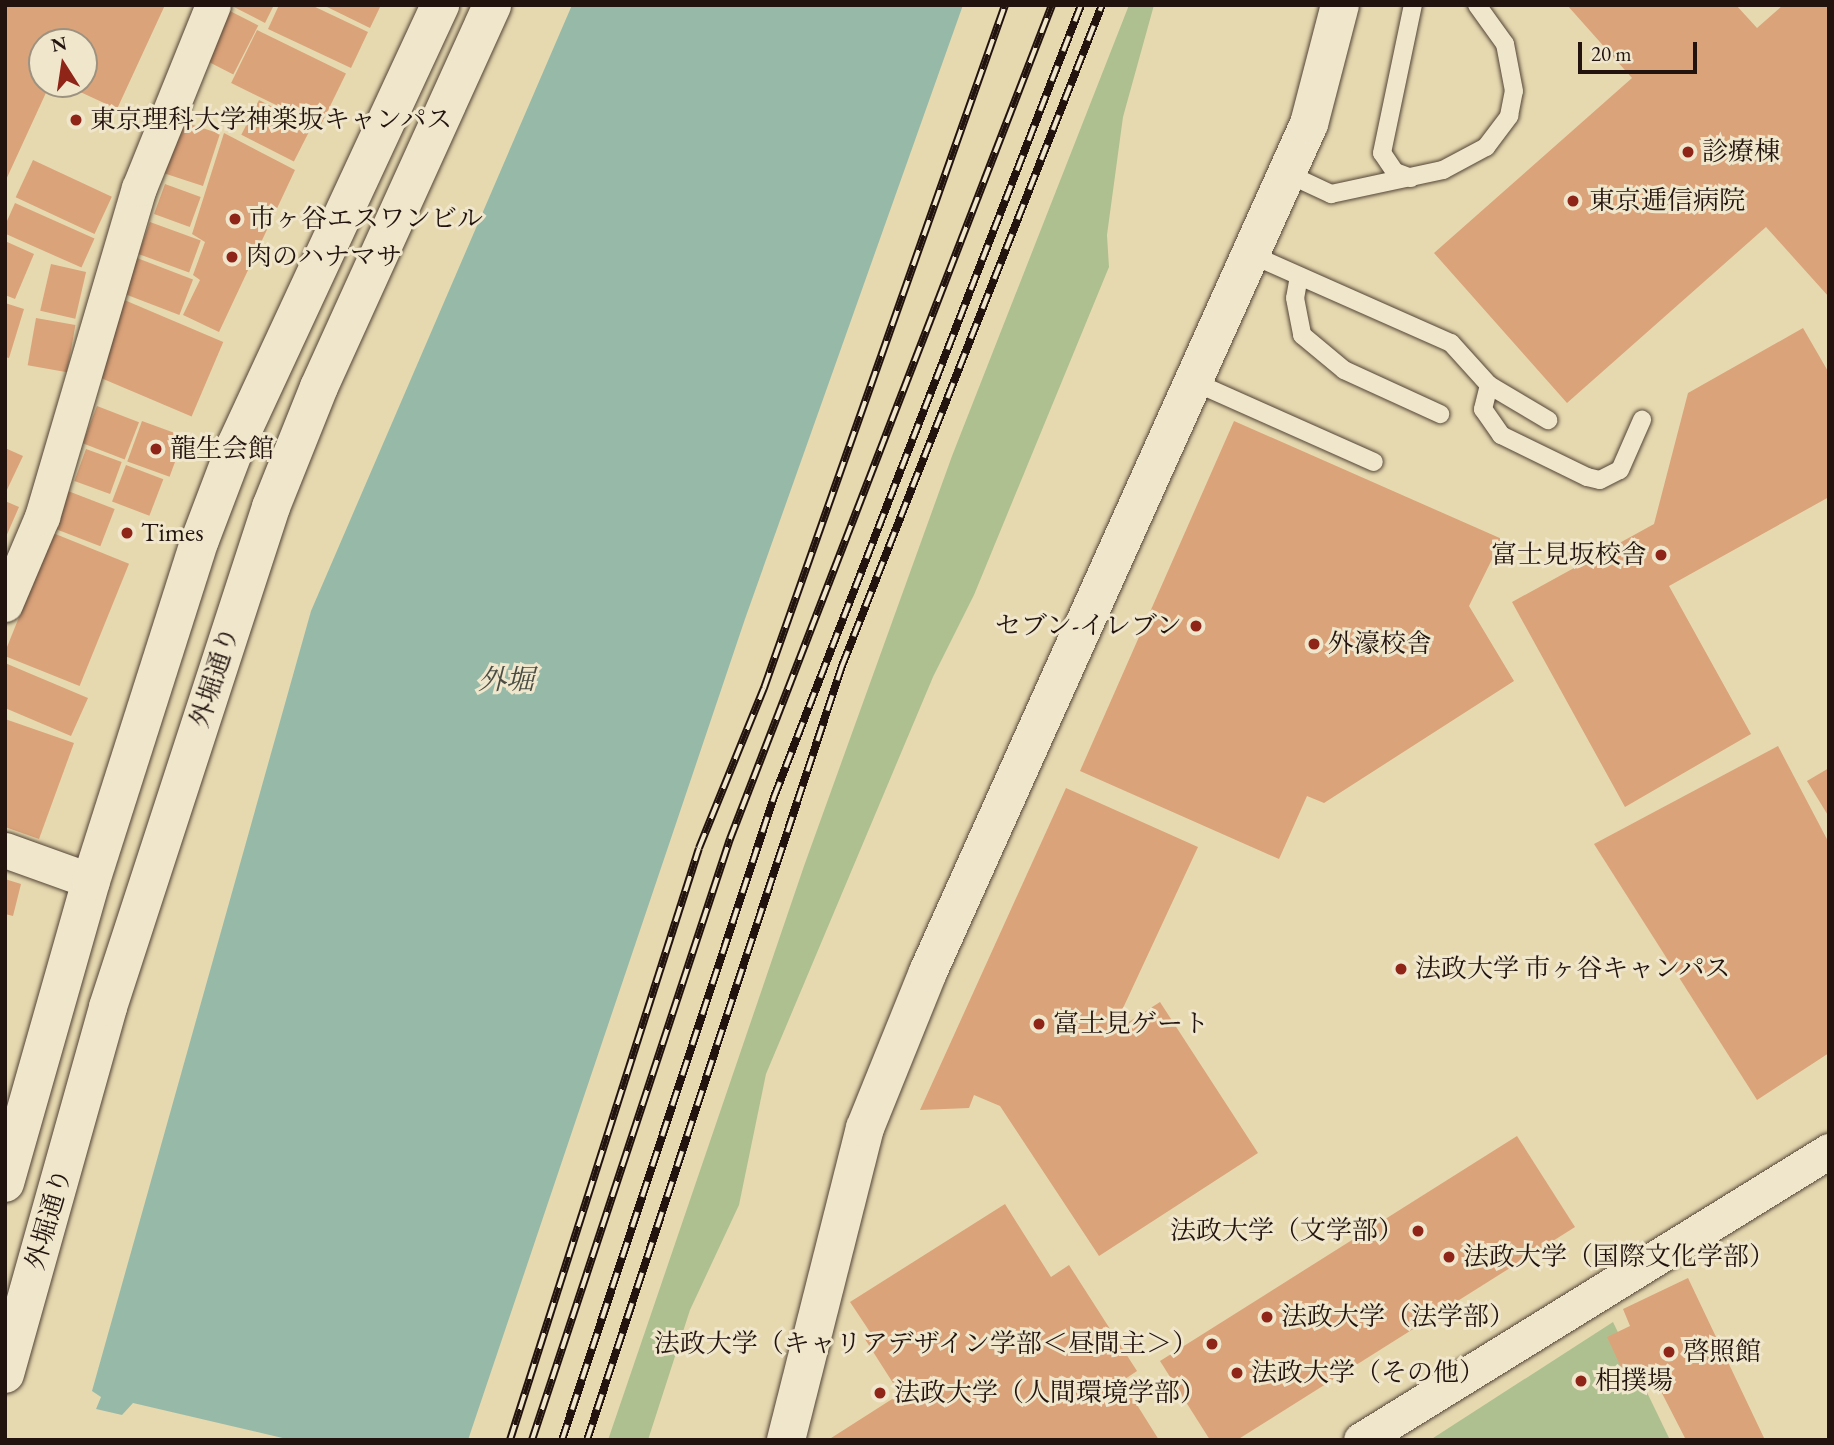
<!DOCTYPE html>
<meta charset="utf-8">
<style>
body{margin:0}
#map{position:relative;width:1834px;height:1445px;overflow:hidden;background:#e6d9b0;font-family:"EB Garamond","Noto Serif JP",serif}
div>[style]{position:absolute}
.green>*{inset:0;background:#afc090}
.water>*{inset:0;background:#97baa8}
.building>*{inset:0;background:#dba37a;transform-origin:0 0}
.roads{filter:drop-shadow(0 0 2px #534436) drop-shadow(0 0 2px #534436)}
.lane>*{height:18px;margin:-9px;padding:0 9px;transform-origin:9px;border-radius:9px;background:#efe6cc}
.street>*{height:35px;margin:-17.5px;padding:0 17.5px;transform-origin:17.5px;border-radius:17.5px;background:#efe6cc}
.secondary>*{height:38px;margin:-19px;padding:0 19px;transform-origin:19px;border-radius:19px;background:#efe6cc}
.rail>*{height:8px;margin-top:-4px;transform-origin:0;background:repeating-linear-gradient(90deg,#efe6cc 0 16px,#22130e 0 32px);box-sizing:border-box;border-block:2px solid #22130e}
.dots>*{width:19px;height:19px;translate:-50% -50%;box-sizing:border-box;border:4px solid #efe6cc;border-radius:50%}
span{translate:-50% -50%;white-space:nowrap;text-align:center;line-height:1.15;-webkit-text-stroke:6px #efe6cc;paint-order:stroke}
.poi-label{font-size:26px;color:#22130e}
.left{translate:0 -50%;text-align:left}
.right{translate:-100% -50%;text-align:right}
.street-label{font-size:26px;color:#22130e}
.water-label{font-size:28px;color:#4b4d44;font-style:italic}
.frame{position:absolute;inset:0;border:7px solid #22130e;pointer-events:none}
.north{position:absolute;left:28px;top:28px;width:70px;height:70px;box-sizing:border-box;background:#efe6cc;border:2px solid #9d9280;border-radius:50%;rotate:348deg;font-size:19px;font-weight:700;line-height:28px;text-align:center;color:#22130e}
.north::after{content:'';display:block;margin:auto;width:24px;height:32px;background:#8f2418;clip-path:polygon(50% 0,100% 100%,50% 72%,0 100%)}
.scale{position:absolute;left:1578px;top:42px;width:119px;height:32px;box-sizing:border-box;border:4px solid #22130e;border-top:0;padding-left:9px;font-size:21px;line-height:24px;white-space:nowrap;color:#22130e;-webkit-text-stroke:5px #efe6cc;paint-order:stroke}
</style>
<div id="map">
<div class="green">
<div style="clip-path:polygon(1129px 5px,1154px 5px,1123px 117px,1107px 235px,1109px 267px,974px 595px,933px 677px,766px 1074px,739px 1205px,690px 1310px,648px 1440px,608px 1440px,804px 866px,952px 456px)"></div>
<div style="clip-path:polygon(1613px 1322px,1670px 1440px,1430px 1440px)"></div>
</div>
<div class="water">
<div style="clip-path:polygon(572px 5px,963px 5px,745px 619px,468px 1440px,291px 1440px,133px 1403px,122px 1415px,96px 1409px,101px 1397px,92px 1391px,311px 611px)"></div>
</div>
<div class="building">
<div style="clip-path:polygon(5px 5px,165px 5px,117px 109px,63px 84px,84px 84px,84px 42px,42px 42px,42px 84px,50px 84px,5px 182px)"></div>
<div style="clip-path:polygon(230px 5px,274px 5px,265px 23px)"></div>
<div style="clip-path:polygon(279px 5px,311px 5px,368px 32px,351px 68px,268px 29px)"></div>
<div style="clip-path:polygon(323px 5px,381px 5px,370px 28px)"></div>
<div style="clip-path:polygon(1567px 5px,1736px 5px,1757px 28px,1783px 5px,1829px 5px,1829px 297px,1766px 227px,1567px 403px,1434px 253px,1632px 78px)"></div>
<div style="left:228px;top:10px;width:34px;height:55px;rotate:27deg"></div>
<div style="left:257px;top:30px;width:99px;height:59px;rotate:26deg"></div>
<div style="left:259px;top:100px;width:59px;height:39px;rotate:27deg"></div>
<div style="left:181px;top:121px;width:41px;height:55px;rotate:18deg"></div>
<div style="clip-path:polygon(224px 133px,295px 170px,219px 332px,183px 315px,200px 280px,193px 275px,205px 242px,192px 234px)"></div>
<div style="left:33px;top:160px;width:87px;height:41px;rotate:25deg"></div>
<div style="left:165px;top:184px;width:38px;height:32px;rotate:20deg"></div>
<div style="left:15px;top:203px;width:87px;height:32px;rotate:24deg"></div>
<div style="left:150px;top:222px;width:54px;height:34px;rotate:20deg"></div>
<div style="clip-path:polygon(5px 241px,34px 254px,15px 299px,5px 295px)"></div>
<div style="left:137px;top:258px;width:60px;height:38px;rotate:21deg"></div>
<div style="left:51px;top:264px;width:36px;height:48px;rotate:13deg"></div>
<div style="left:122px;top:299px;width:110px;height:81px;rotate:23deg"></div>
<div style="clip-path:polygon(5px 303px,24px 309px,9px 358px,5px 357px)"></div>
<div style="left:36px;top:318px;width:40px;height:48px;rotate:10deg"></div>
<div style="clip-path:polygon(1803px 328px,1829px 373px,1829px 497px,1669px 586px,1751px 734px,1625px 807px,1512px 602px,1654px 524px,1688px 393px)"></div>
<div style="left:97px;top:406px;width:45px;height:40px;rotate:21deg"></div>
<div style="left:142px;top:421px;width:45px;height:43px;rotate:20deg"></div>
<div style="clip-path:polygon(1234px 421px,1502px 539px,1469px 606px,1514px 681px,1324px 803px,1307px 796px,1279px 859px,1080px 771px)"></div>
<div style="clip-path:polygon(5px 448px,23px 456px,5px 494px)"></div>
<div style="left:86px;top:449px;width:38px;height:34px;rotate:20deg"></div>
<div style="left:126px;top:465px;width:40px;height:39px;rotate:21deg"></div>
<div style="left:68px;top:491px;width:50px;height:40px;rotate:21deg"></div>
<div style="clip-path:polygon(5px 501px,19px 507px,5px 539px)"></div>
<div style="left:53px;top:533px;width:82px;height:132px;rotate:22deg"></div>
<div style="clip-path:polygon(5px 663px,88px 698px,71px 736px,5px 708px)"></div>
<div style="clip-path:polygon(5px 719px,74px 743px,39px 839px,5px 827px)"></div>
<div style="clip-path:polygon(1778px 746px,1829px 843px,1829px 1053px,1757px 1100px,1594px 844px)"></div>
<div style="clip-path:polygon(1829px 768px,1829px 817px,1807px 781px)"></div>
<div style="clip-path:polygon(1066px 788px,1198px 847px,1117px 1021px,1121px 1027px,1160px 1002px,1258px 1153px,1099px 1256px,1000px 1106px,974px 1095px,969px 1108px,920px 1110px)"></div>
<div style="clip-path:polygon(5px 879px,21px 884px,13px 916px,5px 914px)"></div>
<div style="clip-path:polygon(1517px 1136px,1575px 1227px,1237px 1440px,1210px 1440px,1160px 1361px)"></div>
<div style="clip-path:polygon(1005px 1204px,1051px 1277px,1069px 1265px,1137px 1371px,1122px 1381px,1159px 1440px,828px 1440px,900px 1394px,863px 1336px,870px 1332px,850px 1302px)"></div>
<div style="clip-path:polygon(1688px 1278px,1765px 1440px,1686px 1440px,1649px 1368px,1626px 1378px,1607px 1337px,1630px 1326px,1623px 1309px)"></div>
</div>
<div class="roads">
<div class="lane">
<div style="left:1286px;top:173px;width:50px;rotate:25deg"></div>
<div style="left:1331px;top:194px;width:115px;rotate:-12.1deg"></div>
<div style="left:1443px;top:170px;width:49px;rotate:-28.1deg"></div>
<div style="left:1486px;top:147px;width:39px;rotate:-53deg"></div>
<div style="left:1509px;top:116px;width:25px;rotate:-79deg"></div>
<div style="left:1514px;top:91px;width:48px;rotate:-100.8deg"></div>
<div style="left:1505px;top:44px;width:48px;rotate:-125.7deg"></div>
<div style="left:1411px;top:178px;width:17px;rotate:-159deg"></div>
<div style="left:1395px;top:172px;width:23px;rotate:-124deg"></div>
<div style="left:1382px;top:153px;width:151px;rotate:-78.2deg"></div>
<div style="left:1250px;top:254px;width:220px;rotate:23.9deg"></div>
<div style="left:1451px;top:343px;width:57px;rotate:47.9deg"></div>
<div style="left:1489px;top:385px;width:69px;rotate:30.7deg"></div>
<div style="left:1299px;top:276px;width:22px;rotate:100deg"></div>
<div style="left:1295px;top:298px;width:38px;rotate:79deg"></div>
<div style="left:1302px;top:335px;width:55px;rotate:39.8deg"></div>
<div style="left:1344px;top:370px;width:106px;rotate:24.6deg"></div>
<div style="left:1192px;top:381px;width:199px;rotate:24deg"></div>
<div style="left:1489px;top:385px;width:25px;rotate:104deg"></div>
<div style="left:1483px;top:409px;width:32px;rotate:55deg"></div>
<div style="left:1501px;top:435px;width:96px;rotate:26deg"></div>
<div style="left:1587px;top:477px;width:13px;rotate:13deg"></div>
<div style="left:1600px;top:480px;width:22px;rotate:-27deg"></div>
<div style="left:1620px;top:470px;width:55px;rotate:-66.3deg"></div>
</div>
<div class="street">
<div style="left:5px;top:604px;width:95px;rotate:-67deg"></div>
<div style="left:42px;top:517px;width:343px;rotate:-73.6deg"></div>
<div style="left:139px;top:188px;width:197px;rotate:-68deg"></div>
<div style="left:5px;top:850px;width:91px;rotate:19.8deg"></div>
<div style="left:1361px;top:1440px;width:550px;rotate:-31.7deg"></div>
</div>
<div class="secondary">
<div style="left:5px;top:1183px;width:314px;rotate:-74.1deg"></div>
<div style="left:91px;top:881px;width:358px;rotate:-72.3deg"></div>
<div style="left:200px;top:540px;width:102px;rotate:-69.2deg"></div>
<div style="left:236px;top:445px;width:485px;rotate:-65.1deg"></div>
<div style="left:5px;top:1374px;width:381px;rotate:-74.3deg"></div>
<div style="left:108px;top:1007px;width:526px;rotate:-71.94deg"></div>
<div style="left:271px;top:507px;width:129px;rotate:-68.2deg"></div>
<div style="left:319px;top:387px;width:419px;rotate:-65.6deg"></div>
<div style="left:786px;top:1440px;width:322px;rotate:-75.8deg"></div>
<div style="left:865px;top:1128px;width:168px;rotate:-68deg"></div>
<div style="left:928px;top:972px;width:930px;rotate:-65.81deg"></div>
<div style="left:1309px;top:124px;width:123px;rotate:-75.4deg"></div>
</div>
</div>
<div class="rail">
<div style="left:510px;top:1440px;width:621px;rotate:-72.29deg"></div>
<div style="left:699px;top:848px;width:173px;rotate:-67.9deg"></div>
<div style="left:764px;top:688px;width:724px;rotate:-70.56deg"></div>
<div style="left:532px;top:1440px;width:633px;rotate:-71.77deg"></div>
<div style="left:730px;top:839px;width:894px;rotate:-68.89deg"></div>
<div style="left:562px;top:1440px;width:677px;rotate:-71.75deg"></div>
<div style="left:774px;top:797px;width:849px;rotate:-68.81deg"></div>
<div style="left:587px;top:1440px;width:815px;rotate:-71.77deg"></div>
<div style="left:842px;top:666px;width:710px;rotate:-68.53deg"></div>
</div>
<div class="dots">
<div style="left:76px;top:120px;background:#8f2418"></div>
<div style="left:1688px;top:152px;background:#8f2418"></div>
<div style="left:1573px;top:201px;background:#8f2418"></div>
<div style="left:235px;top:219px;background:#8f2418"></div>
<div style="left:232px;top:257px;background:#8f2418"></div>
<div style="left:156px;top:449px;background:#8f2418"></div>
<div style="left:127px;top:533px;background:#8f2418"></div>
<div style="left:1661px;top:555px;background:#8f2418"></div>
<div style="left:1196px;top:626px;background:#8f2418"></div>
<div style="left:1314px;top:644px;background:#8f2418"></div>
<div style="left:1401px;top:969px;background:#8f2418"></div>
<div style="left:1039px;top:1024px;background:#8f2418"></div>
<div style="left:1418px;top:1231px;background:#8f2418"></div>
<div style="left:1449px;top:1257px;background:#8f2418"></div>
<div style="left:1267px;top:1317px;background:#8f2418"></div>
<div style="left:1212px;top:1344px;background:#8f2418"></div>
<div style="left:1669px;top:1352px;background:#8f2418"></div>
<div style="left:1237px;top:1373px;background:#8f2418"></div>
<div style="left:1581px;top:1381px;background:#8f2418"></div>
<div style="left:880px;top:1393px;background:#8f2418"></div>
</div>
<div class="poi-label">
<span class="left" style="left:90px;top:120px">東京理科大学神楽坂キャンパス</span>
<span class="left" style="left:1702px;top:152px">診療棟</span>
<span class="left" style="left:1589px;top:201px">東京逓信病院</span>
<span class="left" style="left:249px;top:219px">市ヶ谷エスワンビル</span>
<span class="left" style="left:246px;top:257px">肉のハナマサ</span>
<span class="left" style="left:170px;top:449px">龍生会館</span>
<span class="left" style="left:141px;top:533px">Times</span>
<span class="right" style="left:1647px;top:555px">富士見坂校舎</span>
<span class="right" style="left:1182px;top:626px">セブン-イレブン</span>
<span class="left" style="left:1328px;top:644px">外濠校舎</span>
<span class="left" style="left:1415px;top:969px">法政大学 市ヶ谷キャンパス</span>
<span class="left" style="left:1053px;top:1024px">富士見ゲート</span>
<span class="right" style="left:1404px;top:1231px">法政大学（文学部）</span>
<span class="left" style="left:1463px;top:1257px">法政大学（国際文化学部）</span>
<span class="left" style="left:1281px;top:1317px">法政大学（法学部）</span>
<span class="right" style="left:1198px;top:1344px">法政大学（キャリアデザイン学部＜昼間主＞）</span>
<span class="left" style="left:1683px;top:1352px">啓照館</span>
<span class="left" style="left:1251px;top:1373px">法政大学（その他）</span>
<span class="left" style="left:1595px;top:1381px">相撲場</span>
<span class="left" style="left:894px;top:1393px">法政大学（人間環境学部）</span>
</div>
<div class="street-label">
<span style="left:215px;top:677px;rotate:-72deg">外堀通り</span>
<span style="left:49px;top:1219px;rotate:-74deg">外堀通り</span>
</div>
<div class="water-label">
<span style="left:506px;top:679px">外堀</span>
</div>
<div class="frame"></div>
<div class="north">N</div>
<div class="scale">20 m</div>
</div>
